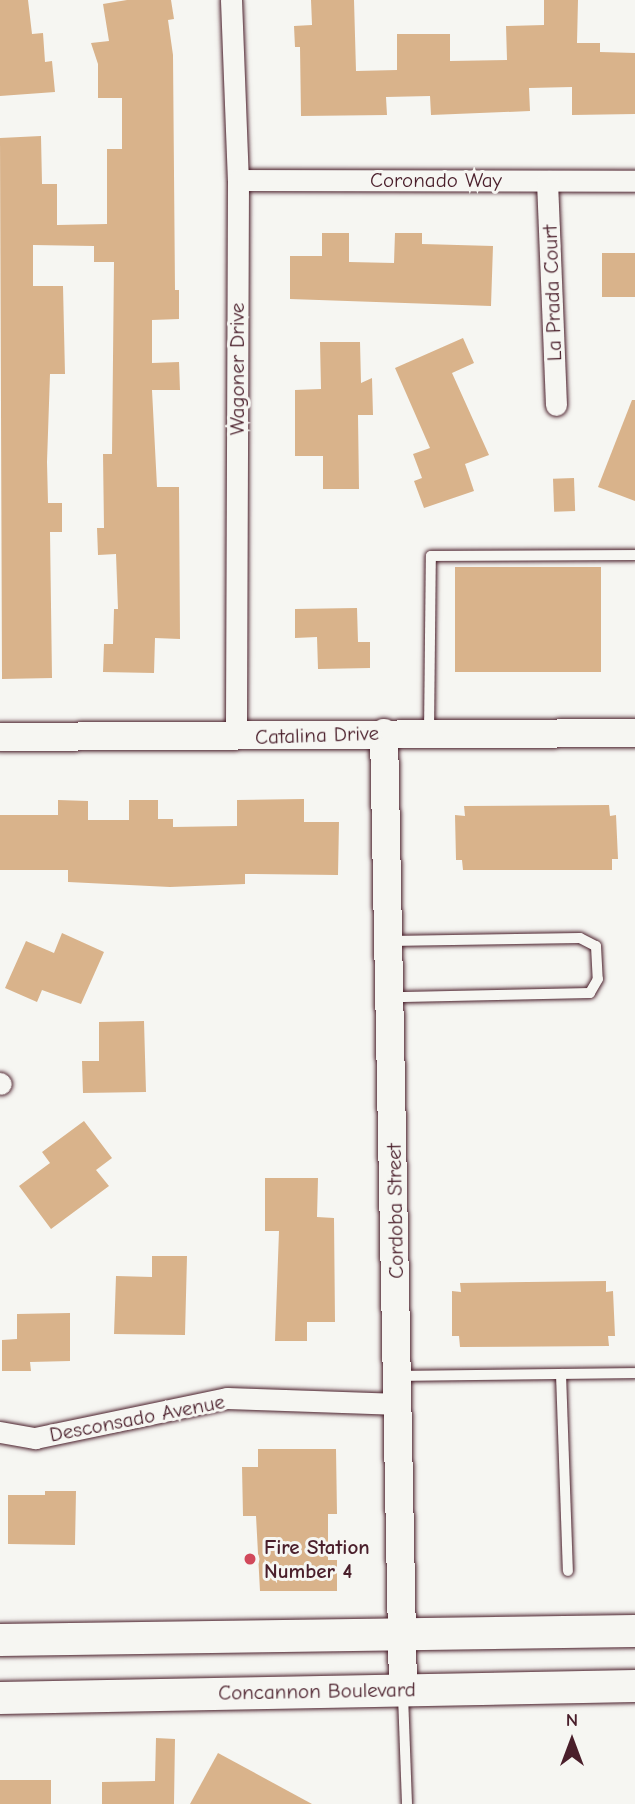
<!DOCTYPE html>
<style>
body{margin:0}
#map{position:relative;width:635px;height:1804px;overflow:hidden;background:#f6f6f2;font-family:"Comic Neue",sans-serif}
div>[style]{position:absolute}
.building>*{inset:0;background:#d9b38b;transform-origin:0 0}
.roads{filter:drop-shadow(0 0 2px #4a1f2b) drop-shadow(0 0 2px #4a1f2b)}
.service>*{height:10px;margin:-5px;padding:0 5px;transform-origin:5px;border-radius:5px;background:#f6f6f2}
.minor>*{height:21px;margin:-10.5px;padding:0 10.5px;transform-origin:10.5px;border-radius:10.5px;background:#f6f6f2}
.tertiary>*{height:28px;margin:-14px;padding:0 14px;transform-origin:14px;border-radius:14px;background:#f6f6f2}
.secondary>*{height:32px;margin:-16px;padding:0 16px;transform-origin:16px;border-radius:16px;background:#f6f6f2}
.dots>*{width:19px;height:19px;translate:-50% -50%;box-sizing:border-box;border:4px solid #f6f6f2;border-radius:50%}
span{translate:-50% -50%;white-space:nowrap;text-align:center;line-height:1.15;-webkit-text-stroke:6px #f6f6f2;paint-order:stroke}
.street-label{font-size:21px;color:#4a1f2b}
.poi-label{font-size:21px;color:#4a1f2b;font-weight:700}
.left{translate:0 -50%;text-align:left}
.north{position:absolute;left:537px;top:1706px;width:70px;height:70px;-webkit-text-stroke:5px #f6f6f2;paint-order:stroke;rotate:0deg;font-size:19px;font-weight:700;line-height:28px;text-align:center;color:#4a1f2b}
.north::after{content:'';display:block;margin:auto;width:24px;height:32px;background:#4a1f2b;clip-path:polygon(50% 0,100% 100%,50% 72%,0 100%)}
</style>
<div id="map">
<div class="building">
<div style="clip-path:polygon(0 0,28px 0,32px 34px,43px 33px,45px 62px,52px 61px,55px 92px,0 96px)"></div>
<div style="clip-path:polygon(127px 0,171px 0,174px 19px,168px 20px,173px 55px,175px 290px,179px 290px,179px 319px,152px 320px,152px 363px,179px 362px,180px 390px,152px 390px,157px 487px,179px 487px,180px 639px,155px 638px,154px 673px,103px 672px,104px 644px,113px 644px,114px 609px,118px 609px,116px 554px,98px 555px,97px 528px,104px 528px,103px 454px,112px 454px,114px 262px,94px 262px,94px 246px,33px 245px,33px 286px,63px 286px,65px 374px,50px 374px,47px 462px,48px 503px,62px 503px,62px 532px,50px 532px,52px 678px,2px 679px,0 138px,41px 136px,42px 184px,57px 184px,57px 225px,107px 224px,107px 149px,122px 149px,122px 98px,98px 98px,98px 64px,91px 43px,109px 41px,103px 4px)"></div>
<div style="clip-path:polygon(311px 0,354px 0,356px 71px,397px 70px,397px 34px,450px 34px,450px 61px,507px 60px,506px 26px,544px 25px,544px 0,578px 0,577px 43px,600px 43px,600px 52px,635px 53px,635px 114px,572px 115px,572px 87px,529px 88px,530px 111px,431px 115px,430px 96px,386px 97px,387px 115px,301px 116px,300px 47px,295px 47px,294px 26px,312px 25px)"></div>
<div style="clip-path:polygon(322px 233px,349px 233px,349px 262px,394px 263px,395px 233px,422px 233px,422px 244px,493px 246px,491px 306px,290px 299px,290px 256px,322px 256px)"></div>
<div style="left:635px;top:253px;width:44px;height:33px;rotate:90deg"></div>
<div style="clip-path:polygon(463px 338px,474px 363px,452px 373px,489px 455px,465px 464px,474px 491px,424px 508px,414px 481px,422px 478px,413px 454px,430px 448px,395px 368px)"></div>
<div style="clip-path:polygon(320px 342px,360px 342px,361px 383px,372px 378px,373px 415px,358px 415px,359px 489px,323px 489px,323px 456px,295px 456px,295px 390px,321px 389px)"></div>
<div style="clip-path:polygon(632px 400px,635px 400px,635px 501px,598px 487px)"></div>
<div style="left:574px;top:478px;width:33px;height:21px;rotate:88deg"></div>
<div style="left:601px;top:567px;width:105px;height:146px;rotate:90deg"></div>
<div style="clip-path:polygon(357px 608px,358px 642px,370px 642px,370px 668px,318px 669px,317px 637px,295px 638px,295px 609px)"></div>
<div style="clip-path:polygon(304px 799px,304px 822px,339px 822px,338px 875px,245px 874px,245px 884px,170px 887px,68px 882px,68px 870px,0 870px,0 815px,58px 815px,58px 800px,88px 801px,88px 820px,129px 820px,129px 800px,158px 800px,158px 819px,173px 819px,173px 827px,237px 826px,237px 800px)"></div>
<div style="clip-path:polygon(609px 805px,610px 816px,616px 815px,618px 859px,612px 859px,612px 870px,463px 870px,462px 860px,456px 860px,455px 815px,465px 816px,464px 806px)"></div>
<div style="clip-path:polygon(62px 933px,104px 952px,81px 1004px,42px 990px,37px 1002px,5px 988px,26px 941px,54px 953px)"></div>
<div style="clip-path:polygon(144px 1021px,146px 1092px,83px 1093px,82px 1061px,99px 1061px,99px 1022px)"></div>
<div style="clip-path:polygon(84px 1121px,112px 1158px,96px 1170px,109px 1186px,51px 1229px,19px 1186px,50px 1163px,42px 1152px)"></div>
<div style="clip-path:polygon(265px 1178px,318px 1178px,317px 1217px,334px 1218px,335px 1322px,307px 1322px,307px 1341px,275px 1341px,279px 1231px,265px 1231px)"></div>
<div style="clip-path:polygon(152px 1256px,187px 1256px,185px 1335px,114px 1334px,116px 1276px,152px 1277px)"></div>
<div style="clip-path:polygon(606px 1281px,606px 1292px,613px 1291px,615px 1336px,608px 1336px,609px 1346px,460px 1347px,459px 1336px,452px 1336px,452px 1291px,461px 1292px,460px 1283px)"></div>
<div style="clip-path:polygon(70px 1313px,70px 1361px,30px 1362px,31px 1371px,2px 1371px,2px 1340px,17px 1339px,17px 1314px)"></div>
<div style="clip-path:polygon(258px 1449px,336px 1449px,337px 1514px,328px 1514px,328px 1560px,337px 1560px,337px 1591px,260px 1591px,256px 1516px,243px 1516px,242px 1467px,258px 1467px)"></div>
<div style="clip-path:polygon(45px 1491px,76px 1491px,75px 1545px,8px 1544px,8px 1495px,45px 1495px)"></div>
<div style="clip-path:polygon(156px 1738px,175px 1739px,174px 1804px,102px 1804px,102px 1782px,155px 1781px)"></div>
<div style="clip-path:polygon(218px 1753px,312px 1804px,190px 1804px)"></div>
<div style="left:0;top:1780px;width:51px;height:24px"></div>
</div>
<div class="roads">
<div class="service">
<div style="left:429px;top:733px;width:177px;rotate:-89.4deg"></div>
<div style="left:431px;top:556px;width:204px;rotate:-0.3deg"></div>
<div style="left:389px;top:941px;width:191px;rotate:-0.9deg"></div>
<div style="left:580px;top:938px;width:18px;rotate:27deg"></div>
<div style="left:596px;top:946px;width:33px;rotate:87deg"></div>
<div style="left:598px;top:979px;width:16px;rotate:120deg"></div>
<div style="left:590px;top:993px;width:198px;rotate:178.8deg"></div>
<div style="left:561px;top:1374px;width:197px;rotate:88deg"></div>
<div style="left:399px;top:1376px;width:236px;rotate:-0.7deg"></div>
<div style="left:403px;top:1695px;width:109px;rotate:87.9deg"></div>
</div>
<div class="minor">
<div style="left:231px;top:0;width:180px;rotate:87.8deg"></div>
<div style="left:238px;top:180px;width:558px;rotate:90.21deg"></div>
<div style="left:238px;top:180px;width:397px;rotate:0.1deg"></div>
<div style="left:547px;top:181px;width:224px;rotate:87.7deg"></div>
<div style="left:0;top:1083px;width:1px;rotate:45deg"></div>
<div style="left:0;top:1432px;width:36px;rotate:10deg"></div>
<div style="left:35px;top:1438px;width:196px;rotate:-11.8deg"></div>
<div style="left:227px;top:1398px;width:173px;rotate:2deg"></div>
</div>
<div class="tertiary">
<div style="left:384px;top:733px;width:956px;rotate:88.86deg"></div>
<div style="left:0;top:737px;width:635px;rotate:-0.36deg"></div>
</div>
<div class="secondary">
<div style="left:0;top:1640px;width:635px;rotate:-0.81deg"></div>
<div style="left:0;top:1698px;width:635px;rotate:-1.08deg"></div>
</div>
</div>
<div class="dots">
<div style="left:250px;top:1559px;background:#d1495b"></div>
</div>
<div class="street-label">
<span style="left:436px;top:180px">Coronado Way</span>
<span style="left:552px;top:293px;rotate:-92deg">La Prada Court</span>
<span style="left:237px;top:369px;rotate:-90deg">Wagoner Drive</span>
<span style="left:317px;top:735px;rotate:-2deg">Catalina Drive</span>
<span style="left:395px;top:1211px;rotate:-91deg">Cordoba Street</span>
<span style="left:137px;top:1418px;rotate:-11deg">Desconsado Avenue</span>
<span style="left:317px;top:1691px;rotate:-1deg">Concannon Boulevard</span>
</div>
<div class="poi-label">
<span class="left" style="left:264px;top:1559px">Fire Station<br>Number 4</span>
</div>
<div class="north">N</div>
</div>
